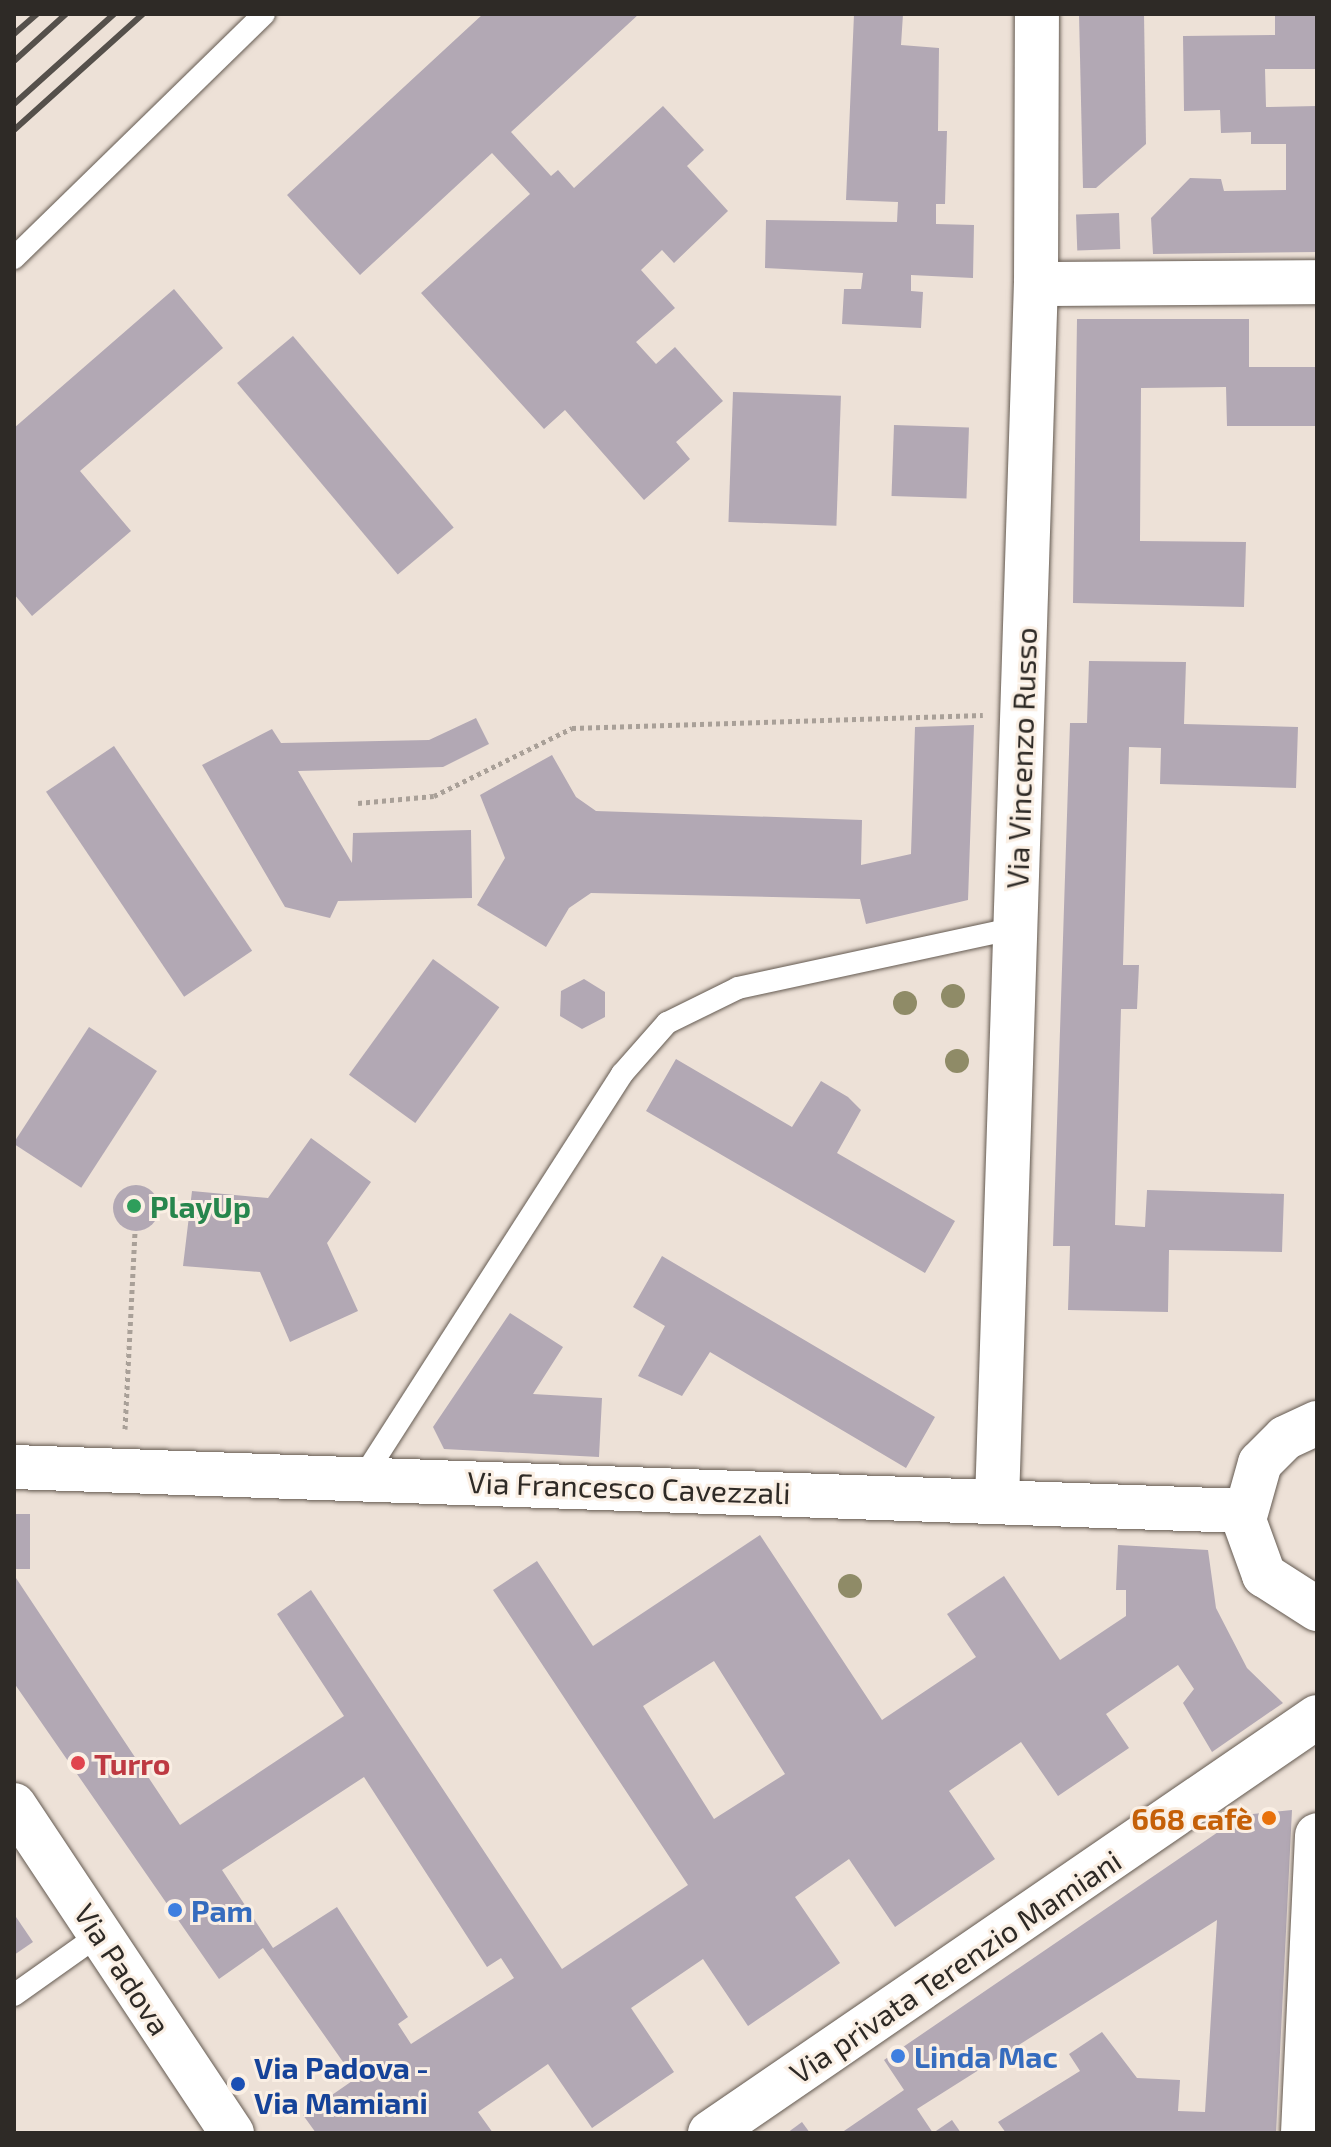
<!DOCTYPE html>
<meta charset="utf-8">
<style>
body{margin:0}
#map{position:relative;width:1331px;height:2147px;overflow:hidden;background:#ede1d7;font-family:"Exo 2",sans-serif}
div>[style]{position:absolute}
.building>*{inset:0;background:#b2a8b4;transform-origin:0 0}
.round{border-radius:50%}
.path>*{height:5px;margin-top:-2.5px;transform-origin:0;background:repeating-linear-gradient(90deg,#a9a098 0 4px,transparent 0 8px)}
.roads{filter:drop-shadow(0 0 2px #645a51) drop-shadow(0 0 2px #645a51)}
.service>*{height:22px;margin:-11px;padding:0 11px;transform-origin:11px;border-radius:11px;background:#fff}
.minor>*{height:44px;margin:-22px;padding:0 22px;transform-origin:22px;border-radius:22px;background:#fff}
.tertiary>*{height:44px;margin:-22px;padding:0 22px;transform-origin:22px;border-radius:22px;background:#fff}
.rail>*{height:6px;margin:-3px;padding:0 3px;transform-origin:3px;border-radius:3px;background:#55504b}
.trees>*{width:24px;height:24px;margin:-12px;border-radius:50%;background:#8f8b67}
.dots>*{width:22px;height:22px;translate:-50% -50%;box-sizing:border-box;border:4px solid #faefe4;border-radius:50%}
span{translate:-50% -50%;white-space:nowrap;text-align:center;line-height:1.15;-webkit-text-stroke:6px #faefe4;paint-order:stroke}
.street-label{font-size:30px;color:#2e2a26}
.leisure-label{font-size:30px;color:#27864d;font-weight:700}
.left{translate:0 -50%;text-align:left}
.health-label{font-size:30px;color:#be3a42;font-weight:700}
.food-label{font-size:30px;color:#c56008;font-weight:700}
.right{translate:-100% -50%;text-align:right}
.shop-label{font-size:30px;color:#366cbe;font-weight:700}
.transit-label{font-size:30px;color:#164399;font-weight:700}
.frame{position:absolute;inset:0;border:16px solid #2e2a26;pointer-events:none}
</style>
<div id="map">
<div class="building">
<div style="clip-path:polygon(483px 14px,639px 14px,511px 132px,551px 176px,558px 170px,574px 188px,663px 106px,704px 150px,687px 166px,728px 211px,674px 263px,662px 250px,641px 270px,675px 308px,636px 342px,656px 364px,675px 347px,723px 401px,676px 442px,690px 459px,644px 500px,565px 410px,544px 429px,421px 293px,530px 194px,492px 153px,360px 275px,287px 195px)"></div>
<div style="clip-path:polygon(854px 14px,903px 14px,901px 45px,939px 48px,938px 131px,947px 131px,945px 204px,936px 204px,936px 224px,974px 225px,973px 278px,911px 275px,911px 291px,923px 292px,921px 328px,842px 324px,844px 289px,861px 289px,863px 273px,765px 268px,766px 220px,897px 222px,898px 202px,846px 200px)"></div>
<div style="clip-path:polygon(1079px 14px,1144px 14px,1146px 144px,1096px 188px,1083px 188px)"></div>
<div style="clip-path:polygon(1275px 14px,1317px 14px,1317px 69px,1265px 69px,1266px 107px,1317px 106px,1317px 252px,1153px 254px,1151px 218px,1190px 178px,1221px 179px,1224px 191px,1286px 190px,1286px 144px,1251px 144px,1251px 132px,1221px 133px,1220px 110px,1184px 111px,1183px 36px,1275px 35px)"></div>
<div style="left:1119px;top:213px;width:36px;height:43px;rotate:88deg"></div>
<div style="clip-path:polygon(174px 289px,223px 348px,80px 471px,131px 531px,32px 616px,14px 594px,14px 428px)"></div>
<div style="clip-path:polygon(1077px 319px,1249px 319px,1249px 367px,1317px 367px,1317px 426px,1227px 426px,1226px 387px,1141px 388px,1140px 541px,1246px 542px,1244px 607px,1073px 603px)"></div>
<div style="left:293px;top:336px;width:250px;height:73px;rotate:50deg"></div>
<div style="left:733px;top:392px;width:108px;height:130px;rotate:2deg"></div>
<div style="left:894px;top:425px;width:75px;height:71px;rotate:2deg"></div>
<div style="clip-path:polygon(1089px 661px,1186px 662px,1184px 724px,1298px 727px,1296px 788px,1160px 784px,1161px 748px,1129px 747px,1123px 965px,1139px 965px,1137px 1009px,1121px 1009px,1115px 1225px,1145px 1227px,1147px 1190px,1284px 1194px,1282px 1252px,1169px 1250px,1168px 1312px,1068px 1310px,1070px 1246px,1053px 1246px,1070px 723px,1087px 723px)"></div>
<div style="clip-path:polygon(476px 718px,489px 744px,443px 767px,298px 771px,352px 863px,353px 833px,471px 830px,472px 898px,338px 901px,330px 918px,285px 907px,202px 765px,272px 729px,281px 743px,429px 740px)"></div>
<div style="clip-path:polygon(974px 725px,968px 900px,866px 924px,860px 899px,591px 893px,569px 908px,546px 947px,477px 905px,505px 858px,480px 795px,552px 755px,576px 797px,596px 811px,862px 820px,861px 865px,911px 854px,915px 727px)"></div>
<div style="left:114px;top:746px;width:247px;height:82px;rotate:56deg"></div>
<div style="left:433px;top:959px;width:82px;height:143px;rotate:36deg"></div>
<div style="clip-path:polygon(584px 979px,605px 992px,605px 1017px,582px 1029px,560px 1016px,561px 991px)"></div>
<div style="left:89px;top:1027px;width:81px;height:139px;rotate:33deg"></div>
<div style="clip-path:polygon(676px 1059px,792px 1127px,821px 1081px,848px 1097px,861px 1110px,837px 1153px,955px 1221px,925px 1273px,646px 1111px)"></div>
<div style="clip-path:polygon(311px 1138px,371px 1182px,327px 1243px,358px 1311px,290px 1342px,260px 1272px,183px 1266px,192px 1191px,268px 1198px)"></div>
<div class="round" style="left:113px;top:1185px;width:46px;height:46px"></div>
<div style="clip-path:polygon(662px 1256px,935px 1417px,906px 1468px,710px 1352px,682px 1396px,638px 1376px,665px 1326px,633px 1307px)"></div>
<div style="clip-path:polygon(510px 1313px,563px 1347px,533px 1394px,602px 1398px,599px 1457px,444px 1449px,433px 1427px)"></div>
<div style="left:14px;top:1514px;width:16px;height:55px"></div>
<div style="clip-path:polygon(evenodd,760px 1535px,882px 1720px,976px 1657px,947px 1614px,1004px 1576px,1060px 1660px,1126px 1616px,1126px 1590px,1116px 1590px,1118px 1545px,1208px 1550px,1216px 1608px,1247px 1668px,1283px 1703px,1212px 1752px,1183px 1703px,1194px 1689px,1178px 1665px,1106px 1714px,1129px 1748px,1058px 1796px,1021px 1742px,949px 1791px,995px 1859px,895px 1927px,849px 1859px,795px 1897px,840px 1963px,748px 2026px,703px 1959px,631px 2008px,674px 2072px,592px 2128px,548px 2064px,478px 2112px,493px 2133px,316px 2133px,303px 2115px,355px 2079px,263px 1948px,219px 1979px,14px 1683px,14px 1575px,180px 1825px,344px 1716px,277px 1614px,311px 1590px,562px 1969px,688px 1885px,493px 1590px,537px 1561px,593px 1646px,760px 1535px,714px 1661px,785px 1774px,714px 1819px,643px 1706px,714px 1661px,760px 1535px,364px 1777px,487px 1967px,501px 1958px,514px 1978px,411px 2044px,398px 2024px,408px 2017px,337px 1907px,273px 1948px,222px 1870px,364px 1777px)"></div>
<div style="clip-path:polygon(1292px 1810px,1276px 2133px,1006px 2133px,998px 2122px,1080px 2071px,1069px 2054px,1102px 2032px,1137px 2078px,1180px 2080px,1178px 2111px,1205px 2112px,1217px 1920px,917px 2109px,933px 2133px,841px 2133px,904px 2090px,884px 2060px,1243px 1815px)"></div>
<div style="clip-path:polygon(14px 1914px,33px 1942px,14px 1955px)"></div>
<div style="clip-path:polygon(952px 2120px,961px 2133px,933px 2133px)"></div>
<div style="clip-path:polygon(802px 2122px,810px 2133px,787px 2133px)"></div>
</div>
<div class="path">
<div style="left:358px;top:803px;width:76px;rotate:-5.3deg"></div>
<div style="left:434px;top:796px;width:154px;rotate:-26.2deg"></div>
<div style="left:572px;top:728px;width:411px;rotate:-1.8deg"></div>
<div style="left:125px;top:1429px;width:198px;rotate:-87.1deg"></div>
</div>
<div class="roads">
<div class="service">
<div style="left:14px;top:258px;width:349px;rotate:-44.3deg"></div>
<div style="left:364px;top:1476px;width:478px;rotate:-57.3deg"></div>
<div style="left:622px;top:1074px;width:68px;rotate:-48.6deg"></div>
<div style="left:667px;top:1023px;width:79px;rotate:-26.2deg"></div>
<div style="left:738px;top:988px;width:284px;rotate:-12.2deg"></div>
<div style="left:14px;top:1995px;width:105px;rotate:-35.3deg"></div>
</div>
<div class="minor">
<div style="left:1036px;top:284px;width:281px;rotate:-0.4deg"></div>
<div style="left:1317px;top:1423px;width:35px;rotate:155deg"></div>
<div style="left:1285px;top:1438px;width:35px;rotate:135deg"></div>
<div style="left:1260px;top:1463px;width:59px;rotate:105.7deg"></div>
<div style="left:1244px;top:1520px;width:59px;rotate:70deg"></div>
<div style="left:1264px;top:1575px;width:63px;rotate:32.7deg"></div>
<div style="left:14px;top:1467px;width:1231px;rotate:2.05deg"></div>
<div style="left:997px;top:1502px;width:1219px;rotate:-88.17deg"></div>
<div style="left:1036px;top:284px;width:270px;rotate:-89.8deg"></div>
<div style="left:710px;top:2133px;width:736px;rotate:-34.42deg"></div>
<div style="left:1303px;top:2133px;width:298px;rotate:-87.3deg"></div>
</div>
<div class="tertiary">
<div style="left:14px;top:1805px;width:394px;rotate:56.4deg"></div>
</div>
</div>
<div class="rail">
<div style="left:14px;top:34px;width:30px;rotate:-41deg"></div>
<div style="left:14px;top:61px;width:70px;rotate:-42.1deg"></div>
<div style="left:14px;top:104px;width:135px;rotate:-42deg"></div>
<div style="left:14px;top:130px;width:173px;rotate:-42deg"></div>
</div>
<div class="trees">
<div style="left:953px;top:996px"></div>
<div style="left:905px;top:1003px"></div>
<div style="left:957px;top:1061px"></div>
<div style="left:850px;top:1586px"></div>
</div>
<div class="dots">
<div style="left:134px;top:1206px;background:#2e9e5b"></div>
<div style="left:78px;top:1763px;background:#e0444e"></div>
<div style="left:1269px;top:1818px;background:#e8710a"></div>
<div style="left:175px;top:1910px;background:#3f7fe0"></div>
<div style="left:898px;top:2056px;background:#3f7fe0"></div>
<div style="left:238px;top:2084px;background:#1a4fb4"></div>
</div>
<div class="street-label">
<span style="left:1021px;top:758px;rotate:-88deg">Via Vincenzo Russo</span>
<span style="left:629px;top:1487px;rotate:2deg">Via Francesco Cavezzali</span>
<span style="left:955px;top:1966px;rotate:-34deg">Via privata Terenzio Mamiani</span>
<span style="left:123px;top:1969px;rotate:57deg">Via Padova</span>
</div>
<div class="leisure-label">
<span class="left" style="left:150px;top:1206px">PlayUp</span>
</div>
<div class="health-label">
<span class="left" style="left:94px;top:1763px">Turro</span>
</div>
<div class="food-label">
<span class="right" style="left:1253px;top:1818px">668 cafè</span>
</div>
<div class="shop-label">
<span class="left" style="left:191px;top:1910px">Pam</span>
<span class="left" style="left:914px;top:2056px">Linda Mac</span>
</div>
<div class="transit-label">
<span class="left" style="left:254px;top:2084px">Via Padova -<br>Via Mamiani</span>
</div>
<div class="frame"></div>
</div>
